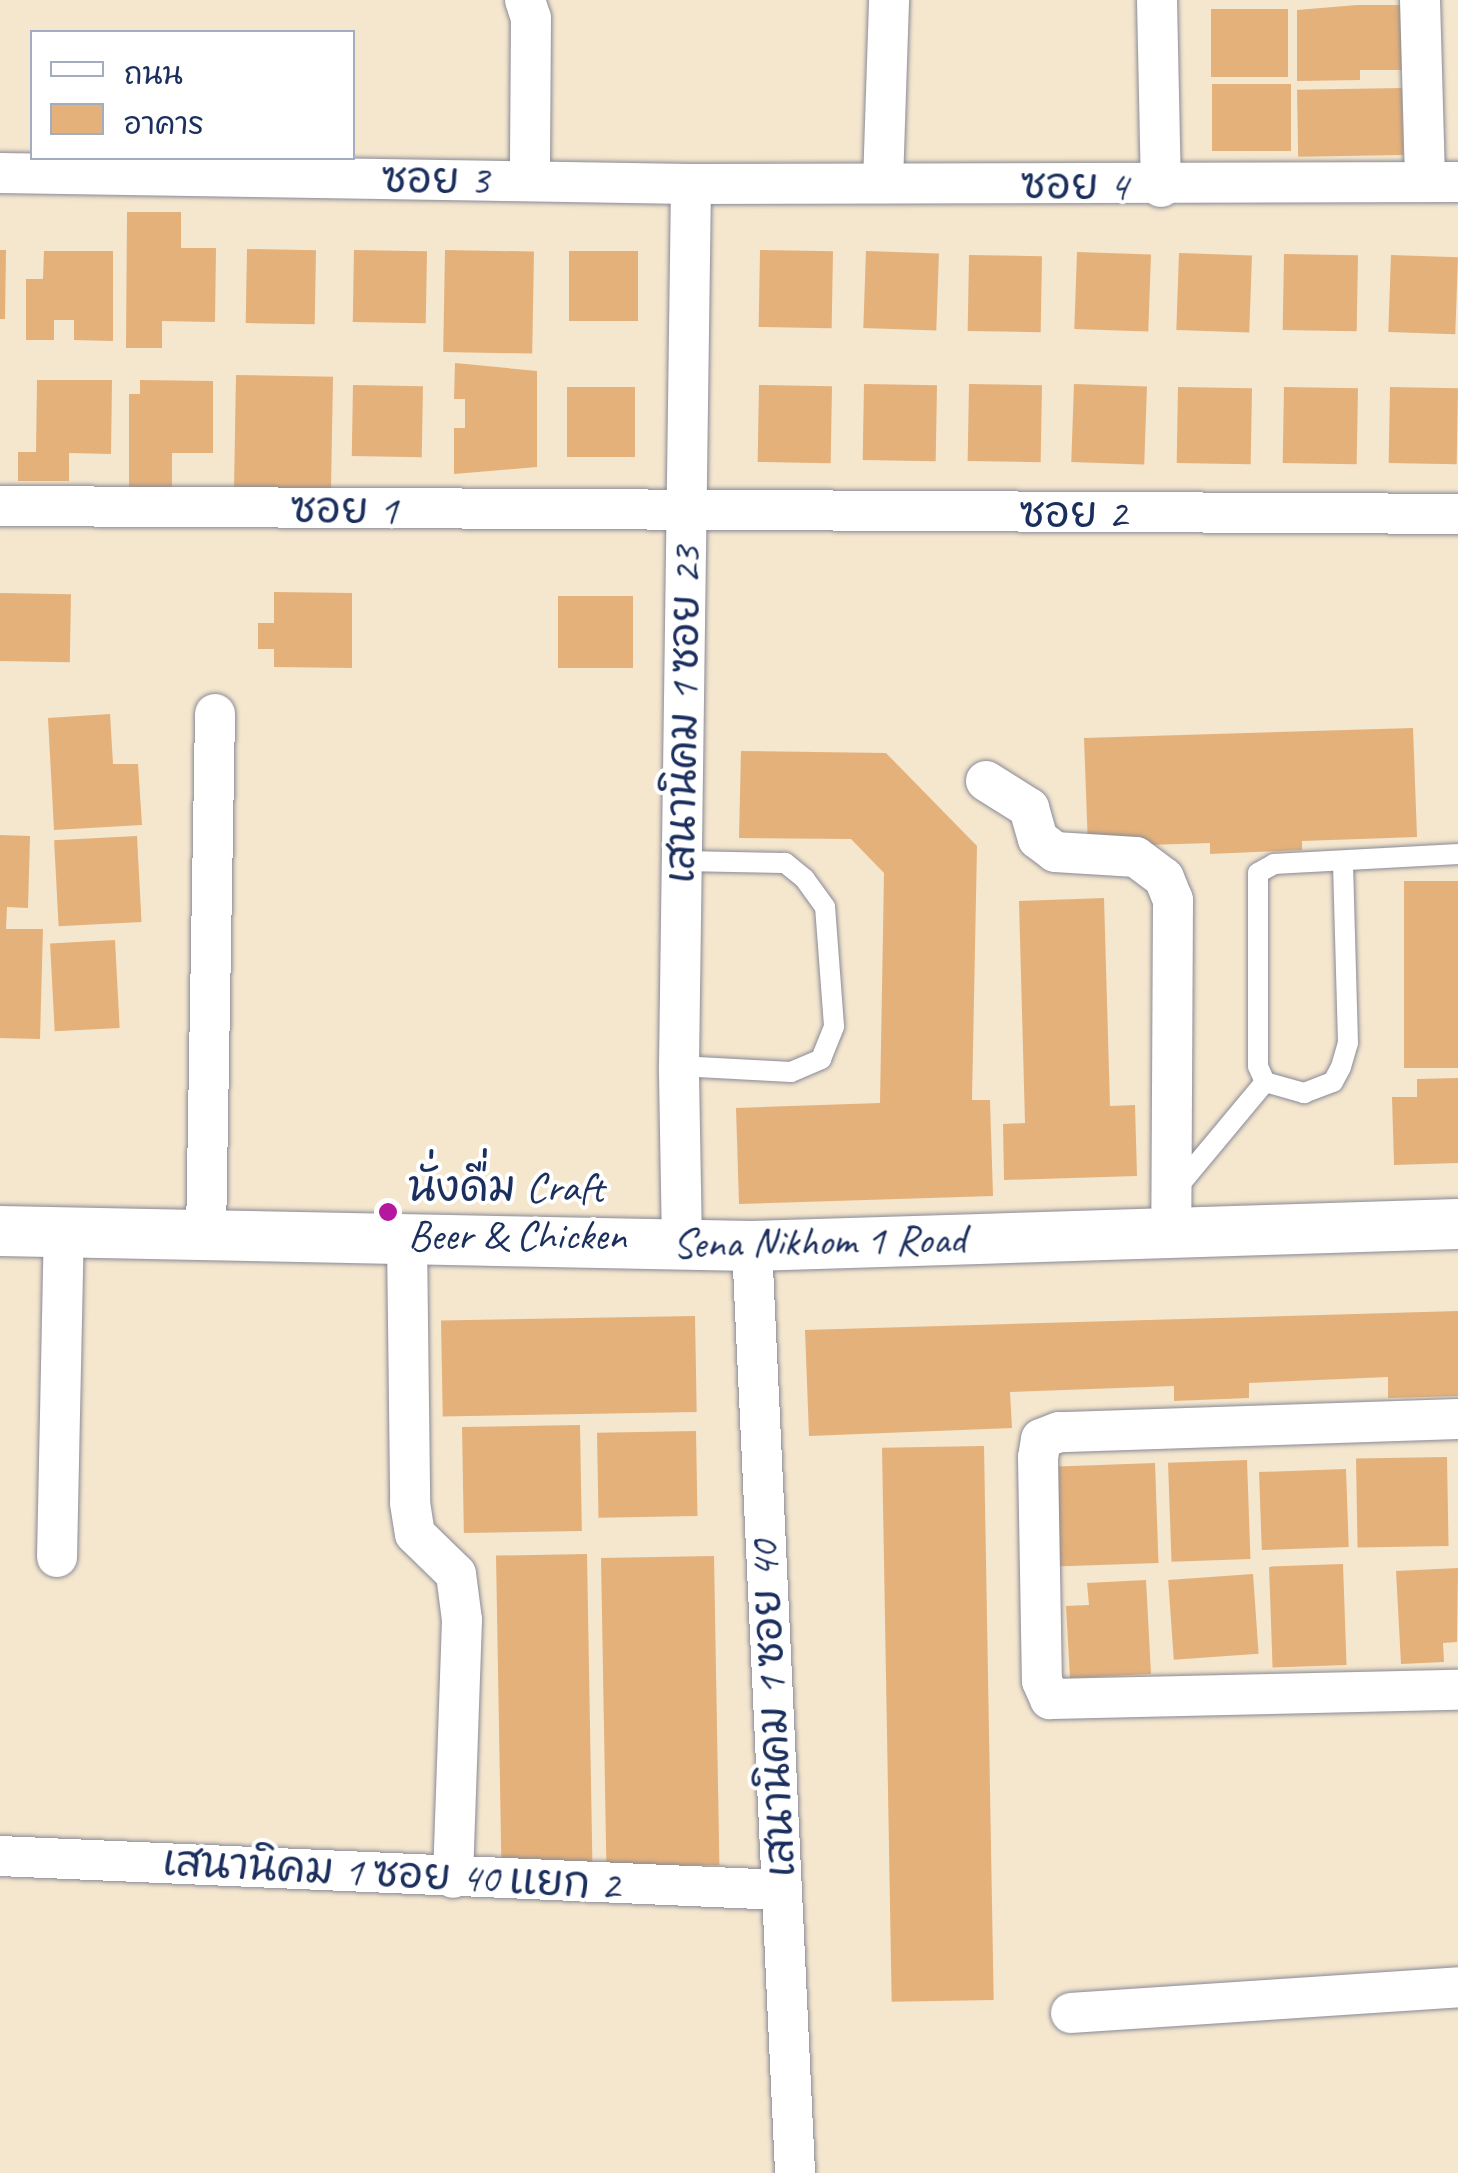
<!DOCTYPE html>
<meta charset="utf-8">
<style>
body{margin:0}
#map{position:relative;width:1458px;height:2173px;overflow:hidden;background:#f5e6ce;font-family:Caveat,"Playpen Sans Thai",sans-serif}
div>[style]{position:absolute}
.building>*{inset:0;background:#e4b17b;transform-origin:0 0}
.roads{filter:drop-shadow(0 0 2px #888a96) drop-shadow(0 0 2px #888a96)}
.service>*{height:20px;margin:-10px;padding:0 10px;transform-origin:10px;border-radius:10px;background:#fff}
.minor>*{height:40px;margin:-20px;padding:0 20px;transform-origin:20px;border-radius:20px;background:#fff}
.tertiary>*{height:50px;margin:-25px;padding:0 25px;transform-origin:25px;border-radius:25px;background:#fff}
.dots>*{width:28px;height:28px;translate:-50% -50%;box-sizing:border-box;border:5px solid #fff;border-radius:50%}
span{translate:-50% -50%;white-space:nowrap;text-align:center;line-height:1.15;-webkit-text-stroke:8px #fff;paint-order:stroke}
.street-label{font-size:42px;color:#1b2f5e}
.poi-label{font-size:42px;color:#1b2f5e}
.left{translate:0 -50%;text-align:left}
.legend{position:absolute;left:30px;top:30px;width:325px;height:130px;box-sizing:border-box;background:#fff;border:2px solid #a4acbf;margin:0;padding:12px 18px;list-style:none;font-size:30px;color:#1b2f5e}
.legend li{display:flex;align-items:center;gap:20px;height:50px}
.legend b{width:50px;border:2px solid #a4acbf}
</style>
<div id="map">
<div class="building">
<div style="clip-path:polygon(1357px 5px,1404px 5px,1404px 70px,1360px 70px,1360px 80px,1297px 81px,1297px 10px)"></div>
<div style="left:1288px;top:9px;width:68px;height:77px;rotate:90deg"></div>
<div style="left:1291px;top:84px;width:67px;height:79px;rotate:90deg"></div>
<div style="left:1402px;top:88px;width:67px;height:105px;rotate:89deg"></div>
<div style="clip-path:polygon(127px 212px,181px 212px,181px 248px,216px 248px,215px 322px,162px 321px,162px 348px,126px 348px)"></div>
<div style="left:247px;top:249px;width:69px;height:74px;rotate:1deg"></div>
<div style="clip-path:polygon(0 250px,6px 250px,5px 319px,0 319px)"></div>
<div style="left:354px;top:250px;width:73px;height:72px;rotate:1deg"></div>
<div style="left:445px;top:250px;width:89px;height:102px;rotate:1deg"></div>
<div style="left:760px;top:250px;width:73px;height:77px;rotate:1deg"></div>
<div style="clip-path:polygon(44px 251px,113px 251px,113px 341px,74px 340px,74px 320px,54px 320px,54px 340px,26px 340px,26px 279px,43px 279px)"></div>
<div style="left:569px;top:251px;width:69px;height:70px"></div>
<div style="left:866px;top:251px;width:73px;height:77px;rotate:2deg"></div>
<div style="left:1077px;top:252px;width:74px;height:77px;rotate:2deg"></div>
<div style="left:1179px;top:253px;width:73px;height:77px;rotate:2deg"></div>
<div style="left:1284px;top:254px;width:74px;height:76px;rotate:1deg"></div>
<div style="left:969px;top:255px;width:73px;height:76px;rotate:1deg"></div>
<div style="left:1391px;top:255px;width:67px;height:77px;rotate:2deg"></div>
<div style="clip-path:polygon(455px 363px,537px 371px,537px 467px,454px 474px,454px 428px,465px 428px,465px 399px,454px 399px)"></div>
<div style="left:236px;top:375px;width:97px;height:113px;rotate:1deg"></div>
<div style="clip-path:polygon(37px 380px,112px 380px,111px 454px,69px 453px,69px 481px,18px 481px,18px 452px,36px 452px)"></div>
<div style="clip-path:polygon(140px 380px,213px 381px,213px 453px,172px 453px,172px 492px,129px 491px,129px 394px,140px 394px)"></div>
<div style="left:864px;top:384px;width:73px;height:76px;rotate:1deg"></div>
<div style="left:969px;top:384px;width:73px;height:77px;rotate:1deg"></div>
<div style="left:1074px;top:384px;width:73px;height:78px;rotate:2deg"></div>
<div style="left:353px;top:385px;width:70px;height:71px;rotate:1deg"></div>
<div style="left:759px;top:385px;width:73px;height:77px;rotate:1deg"></div>
<div style="left:567px;top:387px;width:68px;height:70px"></div>
<div style="left:1178px;top:387px;width:74px;height:76px;rotate:1deg"></div>
<div style="left:1284px;top:387px;width:74px;height:76px;rotate:1deg"></div>
<div style="left:1390px;top:387px;width:68px;height:76px;rotate:1deg"></div>
<div style="clip-path:polygon(274px 592px,352px 593px,352px 668px,274px 667px,274px 649px,258px 649px,258px 623px,274px 623px)"></div>
<div style="left:0;top:593px;width:71px;height:68px;rotate:1deg"></div>
<div style="left:558px;top:596px;width:75px;height:72px"></div>
<div style="clip-path:polygon(110px 714px,113px 764px,138px 764px,142px 825px,54px 830px,48px 718px)"></div>
<div style="clip-path:polygon(1413px 728px,1417px 837px,1302px 841px,1302px 850px,1210px 854px,1210px 843px,1088px 847px,1084px 738px)"></div>
<div style="clip-path:polygon(741px 751px,886px 753px,977px 846px,972px 1100px,990px 1100px,993px 1196px,739px 1204px,736px 1108px,880px 1103px,884px 873px,851px 839px,739px 838px)"></div>
<div style="clip-path:polygon(0 835px,30px 836px,28px 908px,7px 907px,6px 929px,43px 929px,40px 1039px,0 1038px)"></div>
<div style="left:137px;top:836px;width:86px;height:83px;rotate:87deg"></div>
<div style="left:1458px;top:881px;width:187px;height:54px;rotate:90deg"></div>
<div style="clip-path:polygon(1104px 898px,1110px 1106px,1135px 1105px,1137px 1176px,1004px 1180px,1003px 1124px,1025px 1123px,1019px 901px)"></div>
<div style="left:115px;top:940px;width:88px;height:65px;rotate:87deg"></div>
<div style="clip-path:polygon(1458px 1078px,1458px 1163px,1394px 1165px,1392px 1097px,1417px 1097px,1417px 1079px)"></div>
<div style="clip-path:polygon(1458px 1311px,1458px 1396px,1388px 1398px,1388px 1377px,1249px 1383px,1249px 1398px,1174px 1401px,1174px 1386px,1010px 1392px,1012px 1428px,809px 1436px,805px 1330px)"></div>
<div style="left:695px;top:1316px;width:96px;height:254px;rotate:89deg"></div>
<div style="left:580px;top:1425px;width:106px;height:118px;rotate:89deg"></div>
<div style="left:696px;top:1431px;width:85px;height:99px;rotate:89deg"></div>
<div style="left:984px;top:1446px;width:554px;height:102px;rotate:89deg"></div>
<div style="left:1447px;top:1457px;width:89px;height:91px;rotate:89deg"></div>
<div style="left:1247px;top:1460px;width:99px;height:79px;rotate:88deg"></div>
<div style="left:1155px;top:1463px;width:100px;height:104px;rotate:88deg"></div>
<div style="left:1346px;top:1469px;width:78px;height:87px;rotate:88deg"></div>
<div style="left:587px;top:1554px;width:310px;height:91px;rotate:89deg"></div>
<div style="left:714px;top:1556px;width:309px;height:113px;rotate:89deg"></div>
<div style="left:1343px;top:1564px;width:101px;height:74px;rotate:88deg"></div>
<div style="clip-path:polygon(1458px 1568px,1457px 1642px,1443px 1643px,1444px 1662px,1401px 1664px,1396px 1571px)"></div>
<div style="left:1253px;top:1574px;width:80px;height:85px;rotate:86deg"></div>
<div style="clip-path:polygon(1146px 1580px,1151px 1674px,1070px 1678px,1066px 1606px,1089px 1605px,1087px 1583px)"></div>
</div>
<div class="roads">
<div class="service">
<div style="left:679px;top:1066px;width:112px;rotate:3.1deg"></div>
<div style="left:791px;top:1072px;width:33px;rotate:-23deg"></div>
<div style="left:821px;top:1059px;width:35px;rotate:-68deg"></div>
<div style="left:834px;top:1026px;width:119px;rotate:-94.3deg"></div>
<div style="left:825px;top:907px;width:34px;rotate:-126deg"></div>
<div style="left:805px;top:879px;width:26px;rotate:-141deg"></div>
<div style="left:785px;top:863px;width:104px;rotate:-178.9deg"></div>
<div style="left:1265px;top:1082px;width:41px;rotate:15.8deg"></div>
<div style="left:1304px;top:1093px;width:31px;rotate:-21deg"></div>
<div style="left:1333px;top:1082px;width:17px;rotate:-62deg"></div>
<div style="left:1341px;top:1067px;width:25px;rotate:-74deg"></div>
<div style="left:1348px;top:1043px;width:181px;rotate:-91.6deg"></div>
<div style="left:1176px;top:1189px;width:139px;rotate:-50.2deg"></div>
<div style="left:1265px;top:1082px;width:17px;rotate:-114deg"></div>
<div style="left:1258px;top:1066px;width:193px;rotate:-90deg"></div>
<div style="left:1258px;top:873px;width:18px;rotate:-29deg"></div>
<div style="left:1274px;top:864px;width:184px;rotate:-3.1deg"></div>
</div>
<div class="minor">
<div style="left:525px;top:0;width:19px;rotate:72deg"></div>
<div style="left:531px;top:18px;width:163px;rotate:90.4deg"></div>
<div style="left:1157px;top:0;width:187px;rotate:88.8deg"></div>
<div style="left:1420px;top:0;width:182px;rotate:88.4deg"></div>
<div style="left:0;top:173px;width:691px;rotate:0.91deg"></div>
<div style="left:691px;top:184px;width:767px;rotate:-0.15deg"></div>
<div style="left:883px;top:183px;width:183px;rotate:-88.1deg"></div>
<div style="left:0;top:506px;width:1458px;rotate:0.31deg"></div>
<div style="left:986px;top:781px;width:51px;rotate:32.1deg"></div>
<div style="left:1029px;top:808px;width:32px;rotate:74deg"></div>
<div style="left:1038px;top:839px;width:21px;rotate:37deg"></div>
<div style="left:1055px;top:852px;width:81px;rotate:3.5deg"></div>
<div style="left:1136px;top:857px;width:35px;rotate:37deg"></div>
<div style="left:1164px;top:878px;width:24px;rotate:68deg"></div>
<div style="left:1173px;top:900px;width:333px;rotate:90.3deg"></div>
<div style="left:206px;top:1235px;width:521px;rotate:-89.01deg"></div>
<div style="left:407px;top:1240px;width:263px;rotate:89.3deg"></div>
<div style="left:410px;top:1503px;width:31px;rotate:81deg"></div>
<div style="left:415px;top:1534px;width:57px;rotate:44.3deg"></div>
<div style="left:456px;top:1574px;width:46px;rotate:82.6deg"></div>
<div style="left:462px;top:1620px;width:258px;rotate:92deg"></div>
<div style="left:682px;top:1245px;width:179px;rotate:-91deg"></div>
<div style="left:679px;top:1066px;width:882px;rotate:-89.22deg"></div>
<div style="left:752px;top:1246px;width:928px;rotate:87.34deg"></div>
<div style="left:1458px;top:1419px;width:399px;rotate:178.1deg"></div>
<div style="left:1059px;top:1432px;width:19px;rotate:159deg"></div>
<div style="left:1041px;top:1439px;width:18px;rotate:99deg"></div>
<div style="left:1038px;top:1457px;width:224px;rotate:89deg"></div>
<div style="left:1042px;top:1681px;width:20px;rotate:66deg"></div>
<div style="left:1050px;top:1699px;width:408px;rotate:-1.3deg"></div>
<div style="left:57px;top:1557px;width:324px;rotate:-88.8deg"></div>
<div style="left:0;top:1856px;width:783px;rotate:2.49deg"></div>
<div style="left:1071px;top:2013px;width:388px;rotate:-3.8deg"></div>
</div>
<div class="tertiary">
<div style="left:0;top:1231px;width:752px;rotate:1.14deg"></div>
<div style="left:752px;top:1246px;width:706px;rotate:-1.78deg"></div>
</div>
</div>
<div class="dots">
<div style="left:388px;top:1212px;background:#b5179e"></div>
</div>
<div class="street-label">
<span style="left:435px;top:180px;rotate:1deg">ซอย 3</span>
<span style="left:1074px;top:186px;rotate:1deg">ซอย 4</span>
<span style="left:344px;top:510px;rotate:1deg">ซอย 1</span>
<span style="left:1073px;top:514px">ซอย 2</span>
<span style="left:684px;top:715px;rotate:-89deg">เสนานิคม 1 ซอย 23</span>
<span style="left:819px;top:1242px;rotate:-1deg">Sena Nikhom 1 Road</span>
<span style="left:773px;top:1709px;rotate:-93deg">เสนานิคม 1 ซอย 40</span>
<span style="left:391px;top:1874px;rotate:3deg">เสนานิคม 1 ซอย 40 แยก 2</span>
</div>
<div class="poi-label">
<span class="left" style="left:408px;top:1212px">นั่งดื่ม Craft<br>Beer &amp; Chicken</span>
</div>
<ul class="legend">
<li><b style="height:12px;background:#fff"></b>ถนน</li>
<li><b style="height:28px;background:#e4b17b"></b>อาคาร</li>
</ul>
</div>
